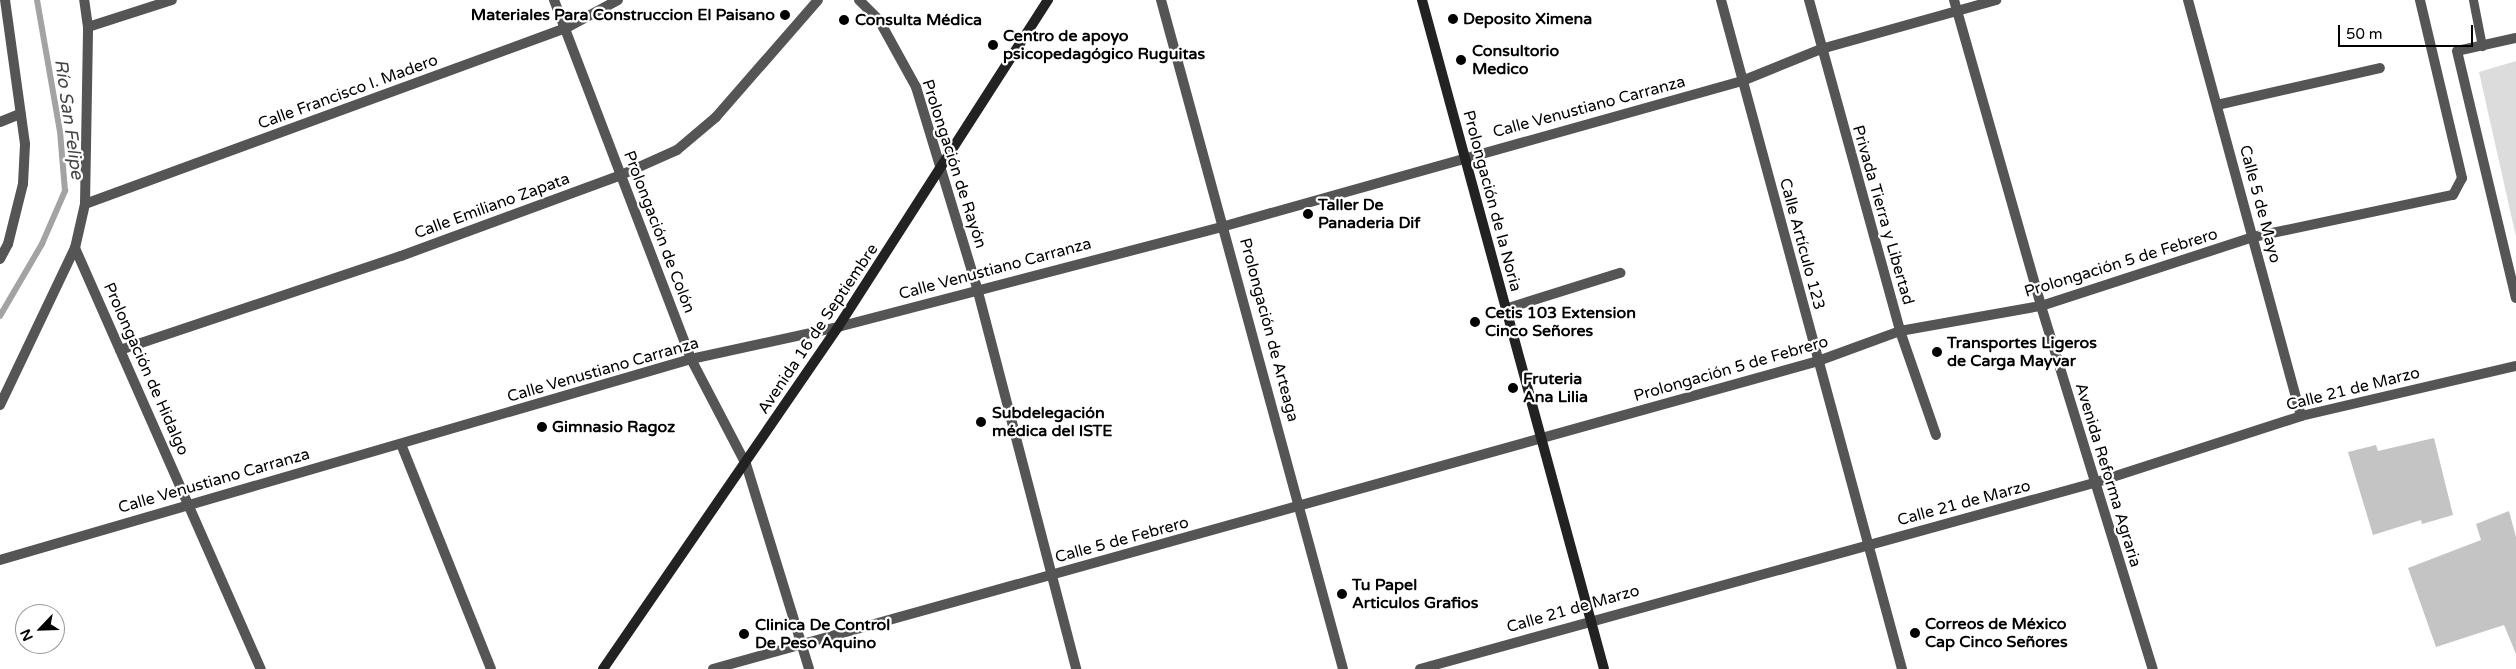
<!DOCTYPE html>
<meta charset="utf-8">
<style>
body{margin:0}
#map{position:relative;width:2516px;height:669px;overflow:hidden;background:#fff;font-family:"Varela Round",sans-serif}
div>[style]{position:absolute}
.green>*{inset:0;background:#dcdcdc}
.stream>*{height:5.5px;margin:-2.75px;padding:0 2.75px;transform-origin:2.75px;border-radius:2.75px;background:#a3a3a3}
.building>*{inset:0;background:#c4c4c4}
.lane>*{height:9px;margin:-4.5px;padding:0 4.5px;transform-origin:4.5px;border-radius:4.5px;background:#555}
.street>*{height:10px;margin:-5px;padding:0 5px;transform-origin:5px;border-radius:5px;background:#555}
.secondary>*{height:10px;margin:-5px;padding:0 5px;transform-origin:5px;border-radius:5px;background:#222}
.dots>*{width:14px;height:14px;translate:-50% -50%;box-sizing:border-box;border:2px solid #fff;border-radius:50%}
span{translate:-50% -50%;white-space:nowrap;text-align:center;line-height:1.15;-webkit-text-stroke:4.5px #fff;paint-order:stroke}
.poi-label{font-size:16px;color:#000;font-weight:700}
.right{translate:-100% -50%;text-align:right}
.left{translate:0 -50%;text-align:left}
.street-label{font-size:16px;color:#000}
.water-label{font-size:18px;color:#444;font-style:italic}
.north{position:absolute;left:15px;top:604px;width:50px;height:50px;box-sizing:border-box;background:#fff;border:1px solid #999;border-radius:50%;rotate:246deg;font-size:14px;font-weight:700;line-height:20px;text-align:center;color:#000}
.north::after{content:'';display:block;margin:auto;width:18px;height:22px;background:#000;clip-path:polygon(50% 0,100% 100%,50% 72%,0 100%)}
.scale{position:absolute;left:2338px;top:25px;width:135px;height:22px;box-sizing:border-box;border:2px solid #000;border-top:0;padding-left:6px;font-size:15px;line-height:18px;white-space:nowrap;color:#000;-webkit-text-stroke:4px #fff;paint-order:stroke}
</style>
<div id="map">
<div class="green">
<div style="clip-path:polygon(2516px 61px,2516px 237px,2479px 72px)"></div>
</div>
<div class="stream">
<div style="left:0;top:316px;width:83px;rotate:-59.7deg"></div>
<div style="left:42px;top:244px;width:58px;rotate:-66.5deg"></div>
<div style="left:65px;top:191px;width:59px;rotate:-94.8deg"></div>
<div style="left:60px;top:132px;width:134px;rotate:-99.9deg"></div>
</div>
<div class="building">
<div style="clip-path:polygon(2434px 438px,2453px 515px,2422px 524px,2421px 520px,2373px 535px,2348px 452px,2376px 445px,2378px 451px)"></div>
<div style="clip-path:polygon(2509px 511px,2516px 537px,2516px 654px,2504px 625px,2436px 647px,2408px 568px,2481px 540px,2476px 524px)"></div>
</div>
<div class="lane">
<div style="left:2473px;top:0;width:47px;rotate:78.9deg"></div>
</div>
<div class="street">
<div style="left:554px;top:0;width:384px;rotate:69.1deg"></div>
<div style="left:691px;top:359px;width:119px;rotate:62.4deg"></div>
<div style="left:746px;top:464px;width:214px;rotate:72.9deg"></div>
<div style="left:859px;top:0;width:28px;rotate:45deg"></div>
<div style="left:879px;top:20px;width:77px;rotate:61.1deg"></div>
<div style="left:916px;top:87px;width:210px;rotate:73.1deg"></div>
<div style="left:977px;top:288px;width:394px;rotate:75.4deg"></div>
<div style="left:1161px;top:0;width:693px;rotate:74.78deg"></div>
<div style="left:1721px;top:0;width:693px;rotate:74.86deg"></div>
<div style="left:1809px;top:0;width:343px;rotate:74.6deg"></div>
<div style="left:1900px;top:331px;width:110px;rotate:70.9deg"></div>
<div style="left:1954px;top:0;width:318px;rotate:74.1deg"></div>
<div style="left:2041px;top:306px;width:380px;rotate:72.9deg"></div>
<div style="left:2188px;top:0;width:431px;rotate:74.8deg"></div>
<div style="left:88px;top:27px;width:88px;rotate:-17.8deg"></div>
<div style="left:2516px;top:38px;width:60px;rotate:167.6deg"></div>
<div style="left:2457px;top:51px;width:254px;rotate:76.6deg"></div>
<div style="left:2217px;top:105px;width:167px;rotate:-12.8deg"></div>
<div style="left:0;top:122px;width:22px;rotate:-22deg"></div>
<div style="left:85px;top:204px;width:512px;rotate:-20.1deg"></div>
<div style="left:566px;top:28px;width:59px;rotate:-28.3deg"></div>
<div style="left:75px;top:248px;width:460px;rotate:66.2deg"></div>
<div style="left:0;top:259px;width:17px;rotate:-62deg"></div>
<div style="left:8px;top:244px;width:62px;rotate:-76deg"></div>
<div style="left:23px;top:184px;width:40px;rotate:-87.1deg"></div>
<div style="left:25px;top:144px;width:145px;rotate:-97.9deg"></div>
<div style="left:1505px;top:309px;width:121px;rotate:-17.4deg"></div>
<div style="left:120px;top:350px;width:296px;rotate:-18.5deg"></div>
<div style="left:401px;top:256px;width:234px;rotate:-20.2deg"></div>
<div style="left:621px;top:175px;width:61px;rotate:-24.1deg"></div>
<div style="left:677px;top:150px;width:51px;rotate:-40.2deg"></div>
<div style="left:716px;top:117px;width:155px;rotate:-48.9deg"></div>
<div style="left:0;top:405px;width:174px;rotate:-64.5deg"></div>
<div style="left:75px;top:248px;width:45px;rotate:-77.2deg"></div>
<div style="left:85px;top:204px;width:177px;rotate:-89deg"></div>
<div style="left:88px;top:27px;width:27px;rotate:-98deg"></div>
<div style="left:401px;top:444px;width:242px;rotate:68.2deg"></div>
<div style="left:0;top:560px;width:720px;rotate:-16.22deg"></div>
<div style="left:691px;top:359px;width:150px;rotate:-12.3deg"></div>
<div style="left:838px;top:327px;width:400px;rotate:-14.6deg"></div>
<div style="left:1225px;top:226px;width:537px;rotate:-15.67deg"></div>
<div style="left:1742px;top:81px;width:85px;rotate:-22.1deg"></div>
<div style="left:1821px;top:49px;width:182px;rotate:-15.6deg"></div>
<div style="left:713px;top:669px;width:1147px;rotate:-15.57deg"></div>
<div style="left:1818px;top:361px;width:87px;rotate:-20.1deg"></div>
<div style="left:1900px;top:331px;width:143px;rotate:-10.1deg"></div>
<div style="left:2041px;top:306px;width:223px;rotate:-18deg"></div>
<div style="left:2253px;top:237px;width:204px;rotate:-11.9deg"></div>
<div style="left:2453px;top:195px;width:19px;rotate:-62deg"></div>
<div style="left:2462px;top:178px;width:183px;rotate:-103.3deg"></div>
<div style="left:1420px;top:669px;width:699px;rotate:-15.43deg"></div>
<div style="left:2094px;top:483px;width:218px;rotate:-17.9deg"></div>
<div style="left:2301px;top:416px;width:221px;rotate:-13.1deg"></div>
</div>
<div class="secondary">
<div style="left:1422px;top:0;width:693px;rotate:74.78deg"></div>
<div style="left:603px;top:669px;width:415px;rotate:-55.5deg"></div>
<div style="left:838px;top:327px;width:389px;rotate:-57.3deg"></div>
</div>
<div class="dots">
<div style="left:785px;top:15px;background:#000"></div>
<div style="left:1453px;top:19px;background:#000"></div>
<div style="left:844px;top:20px;background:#000"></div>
<div style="left:993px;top:45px;background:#000"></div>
<div style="left:1461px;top:60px;background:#000"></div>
<div style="left:1308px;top:214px;background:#000"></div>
<div style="left:1475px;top:322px;background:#000"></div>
<div style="left:1937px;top:352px;background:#000"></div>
<div style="left:1513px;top:388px;background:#000"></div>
<div style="left:981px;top:422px;background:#000"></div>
<div style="left:542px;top:427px;background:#000"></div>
<div style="left:1342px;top:594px;background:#000"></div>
<div style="left:1915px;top:633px;background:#000"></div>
<div style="left:744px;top:634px;background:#000"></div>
</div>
<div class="poi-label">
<span class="right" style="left:775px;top:15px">Materiales Para Construccion El Paisano</span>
<span class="left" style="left:1463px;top:19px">Deposito Ximena</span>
<span class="left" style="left:855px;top:20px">Consulta Médica</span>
<span class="left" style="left:1003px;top:45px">Centro de apoyo<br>psicopedagógico Ruguitas</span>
<span class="left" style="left:1472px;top:60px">Consultorio<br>Medico</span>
<span class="left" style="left:1318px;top:214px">Taller De<br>Panaderia Dif</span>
<span class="left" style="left:1485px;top:322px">Cetis 103 Extension<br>Cinco Señores</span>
<span class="left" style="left:1947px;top:352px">Transportes Ligeros<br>de Carga Mayvar</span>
<span class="left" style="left:1523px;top:388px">Fruteria<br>Ana Lilia</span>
<span class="left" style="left:992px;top:422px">Subdelegación<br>médica del ISTE</span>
<span class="left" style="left:552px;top:427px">Gimnasio Ragoz</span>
<span class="left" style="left:1352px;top:594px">Tu Papel<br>Articulos Grafios</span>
<span class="left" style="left:1925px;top:633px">Correos de México<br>Cap Cinco Señores</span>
<span class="left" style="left:755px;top:634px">Clinica De Control<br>De Peso Aquino</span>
</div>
<div class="street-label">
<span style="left:348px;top:92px;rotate:-20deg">Calle Francisco I. Madero</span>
<span style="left:1589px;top:107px;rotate:-15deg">Calle Venustiano Carranza</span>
<span style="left:954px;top:164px;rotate:72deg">Prolongación de Rayón</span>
<span style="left:1492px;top:201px;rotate:75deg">Prolongación de la Noria</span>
<span style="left:2260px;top:204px;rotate:75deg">Calle 5 de Mayo</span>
<span style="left:492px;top:206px;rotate:-20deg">Calle Emiliano Zapata</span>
<span style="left:1883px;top:215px;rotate:74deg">Privada Tierra y Libertad</span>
<span style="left:659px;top:232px;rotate:69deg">Prolongación de Colón</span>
<span style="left:1802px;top:244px;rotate:75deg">Calle Artículo 123</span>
<span style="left:2121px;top:263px;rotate:-17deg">Prolongación 5 de Febrero</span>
<span style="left:995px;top:269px;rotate:-15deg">Calle Venustiano Carranza</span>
<span style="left:818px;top:329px;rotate:-56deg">Avenida 16 de Septiembre</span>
<span style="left:1269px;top:330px;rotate:75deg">Prolongación de Arteaga</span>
<span style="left:146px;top:369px;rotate:66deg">Prolongación de Hidalgo</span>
<span style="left:1731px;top:369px;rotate:-16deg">Prolongación 5 de Febrero</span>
<span style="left:603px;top:370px;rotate:-16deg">Calle Venustiano Carranza</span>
<span style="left:2353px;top:389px;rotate:-14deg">Calle 21 de Marzo</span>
<span style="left:2108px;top:475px;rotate:73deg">Avenida Reforma Agraria</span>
<span style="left:214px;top:481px;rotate:-16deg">Calle Venustiano Carranza</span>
<span style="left:1964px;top:503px;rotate:-15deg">Calle 21 de Marzo</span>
<span style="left:1122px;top:540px;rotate:-15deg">Calle 5 de Febrero</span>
<span style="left:1573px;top:609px;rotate:-16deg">Calle 21 de Marzo</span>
</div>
<div class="water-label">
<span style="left:69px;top:119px;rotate:82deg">Río San Felipe</span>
</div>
<div class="north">N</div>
<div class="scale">50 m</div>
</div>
